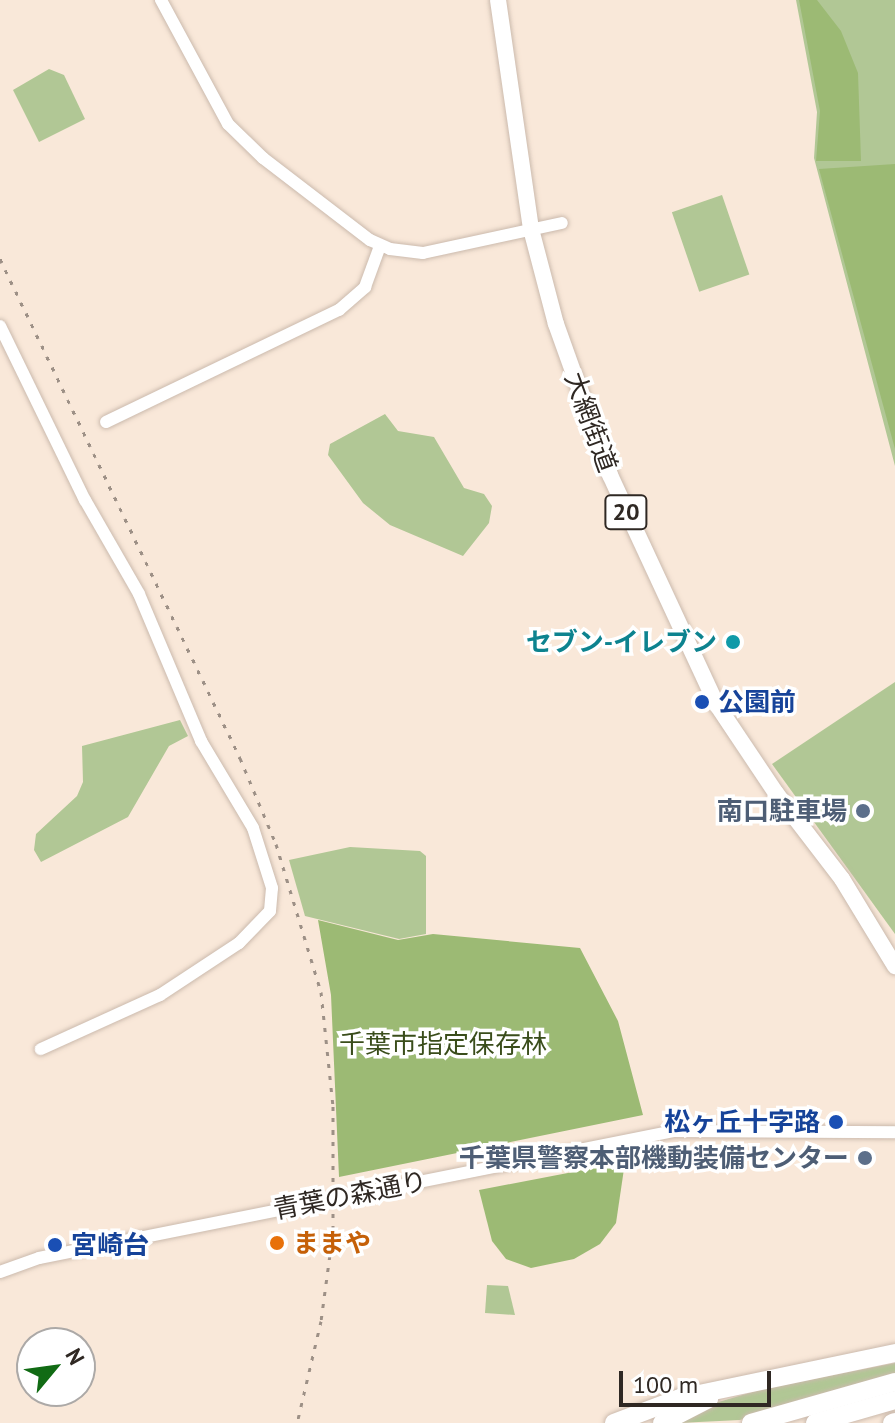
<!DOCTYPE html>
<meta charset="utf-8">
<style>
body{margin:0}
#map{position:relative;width:895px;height:1423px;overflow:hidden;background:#f9e8d9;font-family:"PT Sans","Noto Sans JP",sans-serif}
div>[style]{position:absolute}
.green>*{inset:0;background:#b1c795;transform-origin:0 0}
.forest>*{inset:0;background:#9cba74}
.roads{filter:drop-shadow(0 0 2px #cbbaad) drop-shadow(0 0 2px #cbbaad)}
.minor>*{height:12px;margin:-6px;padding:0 6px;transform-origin:6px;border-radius:6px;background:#fff}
.major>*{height:16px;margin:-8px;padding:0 8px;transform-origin:8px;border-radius:8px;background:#fff}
.highway>*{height:18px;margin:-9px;padding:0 9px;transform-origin:9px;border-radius:9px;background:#fff}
.rail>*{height:3px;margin-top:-1.5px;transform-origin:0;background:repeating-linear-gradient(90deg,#9d9086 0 4px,transparent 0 12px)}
.bridges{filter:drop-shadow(0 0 2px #cbbaad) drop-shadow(0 0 2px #cbbaad)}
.minor-bridge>*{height:12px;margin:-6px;padding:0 6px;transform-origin:6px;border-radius:6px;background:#fff}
.dots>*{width:22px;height:22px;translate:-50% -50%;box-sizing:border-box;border:4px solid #fff;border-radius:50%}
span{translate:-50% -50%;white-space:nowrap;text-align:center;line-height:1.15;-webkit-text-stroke:7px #fff;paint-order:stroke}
.shield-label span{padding:2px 6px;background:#fff;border:2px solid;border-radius:6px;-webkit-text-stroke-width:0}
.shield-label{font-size:24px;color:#2f2823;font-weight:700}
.street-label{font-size:26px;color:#2f2823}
.culture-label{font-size:26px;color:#0d838f;font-weight:700}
.right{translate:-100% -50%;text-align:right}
.transit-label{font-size:26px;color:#164399;font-weight:700}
.left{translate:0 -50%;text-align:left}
.service-label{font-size:26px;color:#4e5e75;font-weight:700}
.park-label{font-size:26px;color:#3a4d1b}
.food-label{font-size:26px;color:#c56008;font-weight:700}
.north{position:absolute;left:16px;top:1327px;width:80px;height:80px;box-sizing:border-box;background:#fff;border:2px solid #aca9a7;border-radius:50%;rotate:61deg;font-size:22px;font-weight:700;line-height:32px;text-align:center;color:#2f2823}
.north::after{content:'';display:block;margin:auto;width:28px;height:36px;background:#116b14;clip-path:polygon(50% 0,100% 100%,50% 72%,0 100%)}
.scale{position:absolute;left:619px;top:1371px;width:152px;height:36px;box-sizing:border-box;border:4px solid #2f2823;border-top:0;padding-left:10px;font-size:24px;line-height:28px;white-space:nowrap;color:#2f2823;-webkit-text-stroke:6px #fff;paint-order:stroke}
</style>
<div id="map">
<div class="green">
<div style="clip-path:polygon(796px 0,895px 0,895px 466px,814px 158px,817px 112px)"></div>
<div style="clip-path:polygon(49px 69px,64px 75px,85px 119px,39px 142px,13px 90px)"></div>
<div style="left:722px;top:195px;width:84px;height:53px;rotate:71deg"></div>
<div style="clip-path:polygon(385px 414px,398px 431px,434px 437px,464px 488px,484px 494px,492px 506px,489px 523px,463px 556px,390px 525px,363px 503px,328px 455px,330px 444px)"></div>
<div style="clip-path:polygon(895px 682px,895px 934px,772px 764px)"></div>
<div style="clip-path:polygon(180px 720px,188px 736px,169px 746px,128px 817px,41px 862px,34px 850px,36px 834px,77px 796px,83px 782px,82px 746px)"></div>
<div style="clip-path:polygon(350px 847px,420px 851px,426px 856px,426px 934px,399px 939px,305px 916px,289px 860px)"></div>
<div style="clip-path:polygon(487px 1285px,508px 1286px,515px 1315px,485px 1313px)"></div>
<div style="clip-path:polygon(895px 1363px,895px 1374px,740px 1420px,678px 1423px,715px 1403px,767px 1388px)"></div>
</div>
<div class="forest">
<div style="clip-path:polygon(799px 0,817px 0,841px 31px,858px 73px,861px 161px,816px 161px,820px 111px)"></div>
<div style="clip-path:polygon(895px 164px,895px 449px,819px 169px)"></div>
<div style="clip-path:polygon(318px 920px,398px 940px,433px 934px,580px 948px,618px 1021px,643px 1115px,339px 1177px,331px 995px)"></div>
<div style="clip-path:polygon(625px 1162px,616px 1223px,600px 1244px,574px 1259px,531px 1268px,506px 1259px,492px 1241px,479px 1190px)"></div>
</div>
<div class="roads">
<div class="minor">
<div style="left:161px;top:0;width:141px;rotate:61.6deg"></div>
<div style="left:228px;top:124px;width:49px;rotate:44.2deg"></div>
<div style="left:263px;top:158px;width:135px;rotate:37.5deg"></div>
<div style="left:370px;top:240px;width:22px;rotate:24deg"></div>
<div style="left:390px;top:249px;width:33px;rotate:7deg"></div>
<div style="left:423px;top:253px;width:142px;rotate:-12.2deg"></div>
<div style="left:0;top:326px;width:194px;rotate:64deg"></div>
<div style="left:85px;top:500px;width:108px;rotate:60.1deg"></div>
<div style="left:139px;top:594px;width:160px;rotate:67.1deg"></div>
<div style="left:201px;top:741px;width:101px;rotate:59.1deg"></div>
<div style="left:253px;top:828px;width:63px;rotate:72.4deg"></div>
<div style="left:272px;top:888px;width:23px;rotate:95deg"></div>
<div style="left:270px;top:911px;width:45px;rotate:134.1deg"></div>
<div style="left:239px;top:943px;width:95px;rotate:146.6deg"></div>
<div style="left:160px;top:995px;width:131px;rotate:155.6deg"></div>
<div style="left:106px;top:422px;width:259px;rotate:-25.7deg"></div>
<div style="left:339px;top:310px;width:35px;rotate:-41deg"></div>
<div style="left:365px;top:287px;width:44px;rotate:-69.9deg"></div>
<div style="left:354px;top:1195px;width:326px;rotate:-11.3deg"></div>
<div style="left:674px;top:1131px;width:221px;rotate:0.3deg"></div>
<div style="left:0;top:1272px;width:41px;rotate:-19.7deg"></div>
<div style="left:39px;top:1258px;width:285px;rotate:-11.3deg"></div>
</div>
<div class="major">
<div style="left:498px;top:0;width:231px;rotate:81.8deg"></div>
<div style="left:531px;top:229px;width:98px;rotate:75.3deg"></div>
<div style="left:556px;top:324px;width:160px;rotate:70.3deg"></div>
<div style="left:610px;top:475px;width:254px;rotate:65.1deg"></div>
<div style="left:717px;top:705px;width:106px;rotate:56.2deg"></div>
<div style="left:776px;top:793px;width:108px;rotate:52.5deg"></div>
<div style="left:842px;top:879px;width:102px;rotate:58.7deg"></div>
</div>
<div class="highway">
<div style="left:614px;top:1423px;width:71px;rotate:-20.7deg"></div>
<div style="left:680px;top:1398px;width:220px;rotate:-11.8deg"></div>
<div style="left:662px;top:1423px;width:53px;rotate:-27.1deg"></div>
<div style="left:751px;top:1423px;width:150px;rotate:-15.9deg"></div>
<div style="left:815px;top:1423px;width:83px;rotate:-16deg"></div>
<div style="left:892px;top:1423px;width:3px;rotate:-18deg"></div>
</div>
</div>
<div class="rail">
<div style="left:0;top:259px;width:554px;rotate:64.31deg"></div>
<div style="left:240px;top:758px;width:93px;rotate:67.3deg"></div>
<div style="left:276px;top:844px;width:155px;rotate:73.1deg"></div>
<div style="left:321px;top:992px;width:115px;rotate:84deg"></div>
<div style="left:333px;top:1106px;width:126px;rotate:90deg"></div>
<div style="left:333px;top:1232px;width:90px;rotate:97.7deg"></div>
<div style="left:321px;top:1321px;width:105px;rotate:103.2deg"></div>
</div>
<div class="bridges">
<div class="minor-bridge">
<div style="left:318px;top:1202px;width:37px;rotate:-11deg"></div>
</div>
</div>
<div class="dots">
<div style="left:733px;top:642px;background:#0f9aa8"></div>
<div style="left:702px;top:702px;background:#1a4fb4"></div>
<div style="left:863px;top:811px;background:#5c6f8a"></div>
<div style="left:836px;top:1122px;background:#1a4fb4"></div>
<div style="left:865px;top:1158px;background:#5c6f8a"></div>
<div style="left:277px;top:1243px;background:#e8710a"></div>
<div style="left:55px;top:1245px;background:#1a4fb4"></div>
</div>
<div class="shield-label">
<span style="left:626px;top:512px">20</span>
</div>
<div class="street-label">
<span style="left:591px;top:422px;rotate:70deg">大網街道</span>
<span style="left:350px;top:1195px;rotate:-11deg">青葉の森通り</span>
</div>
<div class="culture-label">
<span class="right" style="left:717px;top:642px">セブン-イレブン</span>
</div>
<div class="transit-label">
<span class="left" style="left:718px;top:702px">公園前</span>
<span class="right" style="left:820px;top:1122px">松ヶ丘十字路</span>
<span class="left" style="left:71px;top:1245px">宮崎台</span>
</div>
<div class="service-label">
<span class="right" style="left:847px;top:811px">南口駐車場</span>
<span class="right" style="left:849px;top:1158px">千葉県警察本部機動装備センター</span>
</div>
<div class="park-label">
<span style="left:443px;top:1044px">千葉市指定保存林</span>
</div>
<div class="food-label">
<span class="left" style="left:293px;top:1243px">ままや</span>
</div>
<div class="north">N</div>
<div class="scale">100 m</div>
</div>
